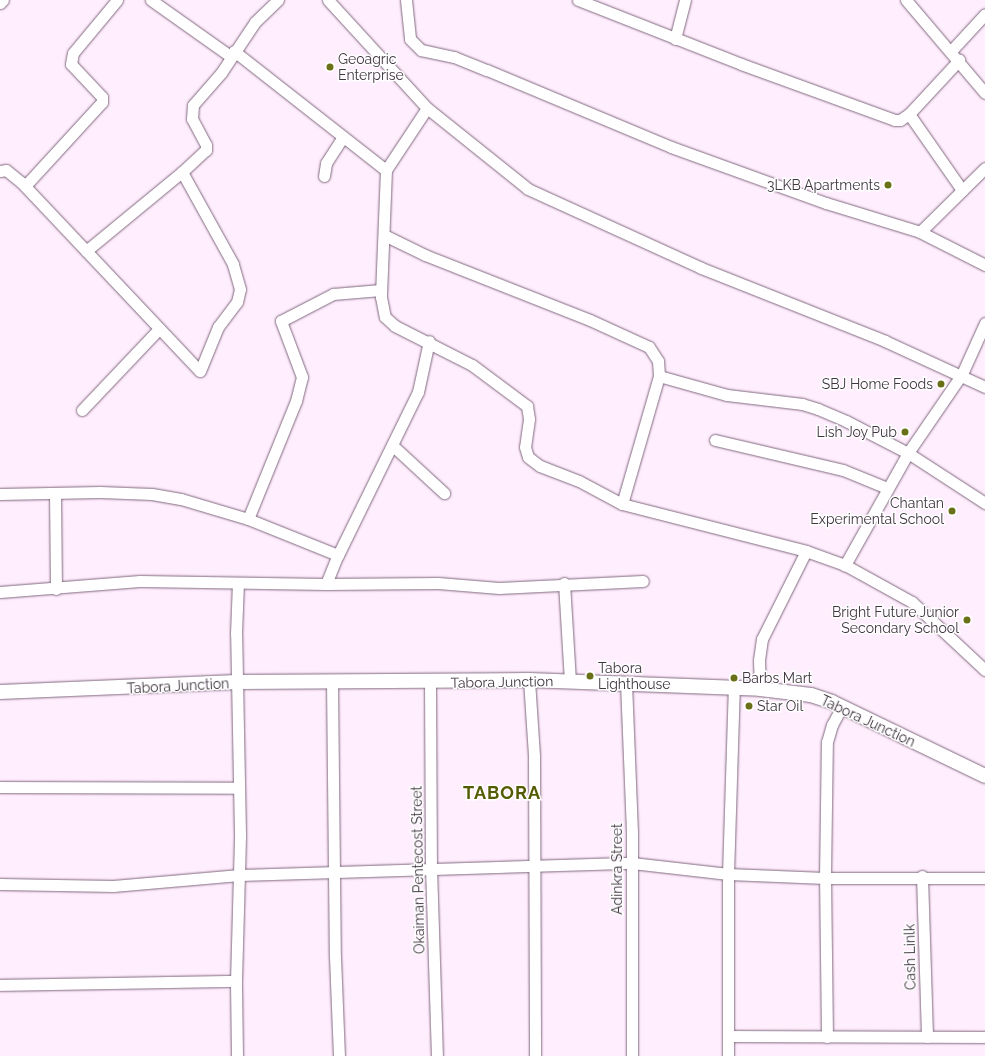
<!DOCTYPE html>
<style>
body{margin:0}
#map{position:relative;width:985px;height:1056px;overflow:hidden;background:#ffeefe;font-family:Raleway,sans-serif}
div>[style]{position:absolute}
.roads{filter:drop-shadow(0 0 1px #80687f) drop-shadow(0 0 1px #80687f)}
.minor>*{height:11px;margin:-5.5px;padding:0 5.5px;transform-origin:5.5px;border-radius:5.5px;background:#fff}
.tertiary>*{height:14px;margin:-7px;padding:0 7px;transform-origin:7px;border-radius:7px;background:#fff}
.dots>*{width:11px;height:11px;translate:-50% -50%;box-sizing:border-box;border:2px solid #fff;border-radius:50%}
span{translate:-50% -50%;white-space:nowrap;text-align:center;line-height:1.15;-webkit-text-stroke:3px #fff;paint-order:stroke}
.poi-label{font-size:14px;color:#403640}
.left{translate:0 -50%;text-align:left}
.right{translate:-100% -50%;text-align:right}
.street-label{font-size:14px;color:#403640}
.district-label{font-size:18px;color:#555b02;font-weight:700;letter-spacing:1px}
</style>
<div id="map">
<div class="roads">
<div class="minor">
<div style="left:151px;top:0;width:97px;rotate:35.3deg"></div>
<div style="left:328px;top:0;width:147px;rotate:47.5deg"></div>
<div style="left:427px;top:108px;width:129px;rotate:38.7deg"></div>
<div style="left:528px;top:189px;width:190px;rotate:24.5deg"></div>
<div style="left:701px;top:268px;width:198px;rotate:21.6deg"></div>
<div style="left:885px;top:341px;width:110px;rotate:24.7deg"></div>
<div style="left:406px;top:0;width:39px;rotate:84deg"></div>
<div style="left:410px;top:39px;width:16px;rotate:45deg"></div>
<div style="left:421px;top:50px;width:34px;rotate:12deg"></div>
<div style="left:454px;top:57px;width:35px;rotate:22deg"></div>
<div style="left:487px;top:70px;width:199px;rotate:22.7deg"></div>
<div style="left:671px;top:147px;width:165px;rotate:19.9deg"></div>
<div style="left:826px;top:203px;width:98px;rotate:17.1deg"></div>
<div style="left:920px;top:232px;width:73px;rotate:26.9deg"></div>
<div style="left:578px;top:0;width:175px;rotate:21.4deg"></div>
<div style="left:741px;top:64px;width:164px;rotate:20deg"></div>
<div style="left:895px;top:120px;width:5px"></div>
<div style="left:900px;top:120px;width:11px;rotate:-34deg"></div>
<div style="left:909px;top:114px;width:74px;rotate:-47.2deg"></div>
<div style="left:906px;top:0;width:122px;rotate:49.7deg"></div>
<div style="left:0;top:3px;width:4px;rotate:-45deg"></div>
<div style="left:675px;top:39px;width:40px;rotate:-75.6deg"></div>
<div style="left:234px;top:51px;width:193px;rotate:38.1deg"></div>
<div style="left:951px;top:51px;width:50px;rotate:-47.4deg"></div>
<div style="left:427px;top:108px;width:74px;rotate:123.5deg"></div>
<div style="left:386px;top:170px;width:127px;rotate:92.3deg"></div>
<div style="left:381px;top:297px;width:20px;rotate:79deg"></div>
<div style="left:385px;top:317px;width:13px;rotate:42deg"></div>
<div style="left:395px;top:326px;width:86px;rotate:26.9deg"></div>
<div style="left:472px;top:365px;width:69px;rotate:36.7deg"></div>
<div style="left:527px;top:406px;width:13px;rotate:81deg"></div>
<div style="left:529px;top:419px;width:28px;rotate:98deg"></div>
<div style="left:525px;top:447px;width:10px;rotate:73deg"></div>
<div style="left:528px;top:457px;width:15px;rotate:37deg"></div>
<div style="left:540px;top:466px;width:42px;rotate:21deg"></div>
<div style="left:579px;top:481px;width:49px;rotate:28.1deg"></div>
<div style="left:622px;top:504px;width:190px;rotate:14.3deg"></div>
<div style="left:806px;top:551px;width:41px;rotate:19.7deg"></div>
<div style="left:845px;top:565px;width:77px;rotate:28.9deg"></div>
<div style="left:912px;top:602px;width:100px;rotate:43deg"></div>
<div style="left:909px;top:114px;width:93px;rotate:55.1deg"></div>
<div style="left:0;top:171px;width:6px;rotate:-9deg"></div>
<div style="left:6px;top:170px;width:19px;rotate:39deg"></div>
<div style="left:21px;top:182px;width:260px;rotate:46.6deg"></div>
<div style="left:200px;top:371px;width:48px;rotate:-67.8deg"></div>
<div style="left:218px;top:327px;width:31px;rotate:-53deg"></div>
<div style="left:237px;top:302px;width:13px;rotate:-77deg"></div>
<div style="left:240px;top:289px;width:26px;rotate:-106deg"></div>
<div style="left:233px;top:264px;width:105px;rotate:-119deg"></div>
<div style="left:324px;top:176px;width:13px;rotate:-81deg"></div>
<div style="left:326px;top:163px;width:31px;rotate:-57deg"></div>
<div style="left:25px;top:186px;width:114px;rotate:-47.5deg"></div>
<div style="left:102px;top:102px;width:5px;rotate:-90deg"></div>
<div style="left:102px;top:97px;width:45px;rotate:-133.2deg"></div>
<div style="left:71px;top:64px;width:11px;rotate:-80deg"></div>
<div style="left:73px;top:53px;width:69px;rotate:-50.3deg"></div>
<div style="left:920px;top:232px;width:91px;rotate:-44.6deg"></div>
<div style="left:384px;top:235px;width:46px;rotate:26deg"></div>
<div style="left:425px;top:255px;width:177px;rotate:21.5deg"></div>
<div style="left:590px;top:320px;width:65px;rotate:24.6deg"></div>
<div style="left:649px;top:347px;width:17px;rotate:57deg"></div>
<div style="left:658px;top:361px;width:15px;rotate:86deg"></div>
<div style="left:659px;top:376px;width:133px;rotate:106.1deg"></div>
<div style="left:86px;top:251px;width:124px;rotate:-39.5deg"></div>
<div style="left:182px;top:172px;width:33px;rotate:-43deg"></div>
<div style="left:206px;top:150px;width:5px;rotate:-90deg"></div>
<div style="left:206px;top:145px;width:30px;rotate:-118deg"></div>
<div style="left:192px;top:119px;width:14px;rotate:-86deg"></div>
<div style="left:193px;top:105px;width:43px;rotate:-48.8deg"></div>
<div style="left:221px;top:73px;width:61px;rotate:-56.3deg"></div>
<div style="left:255px;top:22px;width:32px;rotate:-44deg"></div>
<div style="left:985px;top:323px;width:56px;rotate:114.3deg"></div>
<div style="left:962px;top:374px;width:96px;rotate:124.4deg"></div>
<div style="left:908px;top:453px;width:92px;rotate:33deg"></div>
<div style="left:659px;top:376px;width:71px;rotate:15.6deg"></div>
<div style="left:727px;top:395px;width:76px;rotate:6.8deg"></div>
<div style="left:802px;top:404px;width:17px;rotate:17deg"></div>
<div style="left:818px;top:409px;width:30px;rotate:23deg"></div>
<div style="left:846px;top:421px;width:70px;rotate:27.3deg"></div>
<div style="left:908px;top:453px;width:129px;rotate:119.4deg"></div>
<div style="left:82px;top:410px;width:112px;rotate:-46.5deg"></div>
<div style="left:715px;top:440px;width:131px;rotate:13.2deg"></div>
<div style="left:843px;top:470px;width:48px;rotate:22.2deg"></div>
<div style="left:392px;top:445px;width:71px;rotate:42.7deg"></div>
<div style="left:55px;top:493px;width:96px;rotate:89.4deg"></div>
<div style="left:0;top:494px;width:100px;rotate:-1.1deg"></div>
<div style="left:100px;top:492px;width:52px;rotate:2.2deg"></div>
<div style="left:152px;top:494px;width:29px;rotate:10deg"></div>
<div style="left:181px;top:499px;width:70px;rotate:16.6deg"></div>
<div style="left:248px;top:519px;width:97px;rotate:21.8deg"></div>
<div style="left:248px;top:519px;width:127px;rotate:-67.9deg"></div>
<div style="left:296px;top:401px;width:25px;rotate:-76deg"></div>
<div style="left:302px;top:377px;width:60px;rotate:-110.6deg"></div>
<div style="left:281px;top:321px;width:59px;rotate:-27.4deg"></div>
<div style="left:333px;top:294px;width:48px;rotate:-4.8deg"></div>
<div style="left:564px;top:583px;width:98px;rotate:86.5deg"></div>
<div style="left:326px;top:584px;width:31px;rotate:-68deg"></div>
<div style="left:338px;top:555px;width:182px;rotate:-63.9deg"></div>
<div style="left:418px;top:392px;width:52px;rotate:-77.8deg"></div>
<div style="left:0;top:592px;width:140px;rotate:-4.5deg"></div>
<div style="left:140px;top:581px;width:186px;rotate:0.9deg"></div>
<div style="left:326px;top:584px;width:112px;rotate:-0.5deg"></div>
<div style="left:438px;top:583px;width:61px;rotate:4.7deg"></div>
<div style="left:499px;top:588px;width:144px;rotate:-2.8deg"></div>
<div style="left:529px;top:680px;width:76px;rotate:86.2deg"></div>
<div style="left:534px;top:756px;width:300px;rotate:89.8deg"></div>
<div style="left:332px;top:682px;width:275px;rotate:89.4deg"></div>
<div style="left:335px;top:957px;width:99px;rotate:87.7deg"></div>
<div style="left:430px;top:683px;width:184px;rotate:89.7deg"></div>
<div style="left:431px;top:867px;width:189px;rotate:88.2deg"></div>
<div style="left:626px;top:683px;width:149px;rotate:87.7deg"></div>
<div style="left:632px;top:832px;width:224px;rotate:90deg"></div>
<div style="left:760px;top:689px;width:29px;rotate:-92deg"></div>
<div style="left:759px;top:660px;width:21px;rotate:-82deg"></div>
<div style="left:762px;top:639px;width:98px;rotate:-63.4deg"></div>
<div style="left:0;top:787px;width:239px;rotate:0.2deg"></div>
<div style="left:922px;top:876px;width:161px;rotate:88.2deg"></div>
<div style="left:0;top:884px;width:113px;rotate:1deg"></div>
<div style="left:113px;top:886px;width:127px;rotate:-5deg"></div>
<div style="left:240px;top:875px;width:392px;rotate:-1.8deg"></div>
<div style="left:632px;top:863px;width:97px;rotate:6.5deg"></div>
<div style="left:728px;top:874px;width:97px;rotate:2.4deg"></div>
<div style="left:825px;top:878px;width:160px"></div>
<div style="left:0;top:985px;width:236px;rotate:-1deg"></div>
<div style="left:728px;top:1036px;width:257px;rotate:0.2deg"></div>
<div style="left:827px;top:1037px;width:159px;rotate:-90.7deg"></div>
<div style="left:825px;top:878px;width:136px;rotate:-89.2deg"></div>
<div style="left:827px;top:742px;width:18px;rotate:-74deg"></div>
<div style="left:832px;top:725px;width:21px;rotate:-62deg"></div>
<div style="left:237px;top:1056px;width:75px;rotate:-90.8deg"></div>
<div style="left:236px;top:981px;width:147px;rotate:-88.4deg"></div>
<div style="left:240px;top:834px;width:200px;rotate:-91.1deg"></div>
<div style="left:236px;top:634px;width:51px;rotate:-87.8deg"></div>
<div style="left:728px;top:1056px;width:182px;rotate:-90deg"></div>
<div style="left:728px;top:874px;width:187px;rotate:-88.2deg"></div>
</div>
<div class="tertiary">
<div style="left:0;top:692px;width:237px;rotate:-2.4deg"></div>
<div style="left:237px;top:682px;width:292px;rotate:-0.4deg"></div>
<div style="left:529px;top:680px;width:231px;rotate:2.2deg"></div>
<div style="left:760px;top:689px;width:51px;rotate:6.7deg"></div>
<div style="left:811px;top:695px;width:22px;rotate:18deg"></div>
<div style="left:832px;top:702px;width:170px;rotate:25.8deg"></div>
</div>
</div>
<div class="dots">
<div style="left:330px;top:67px;background:#6a7017"></div>
<div style="left:888px;top:185px;background:#6a7017"></div>
<div style="left:941px;top:384px;background:#6a7017"></div>
<div style="left:905px;top:432px;background:#6a7017"></div>
<div style="left:952px;top:511px;background:#6a7017"></div>
<div style="left:967px;top:620px;background:#6a7017"></div>
<div style="left:590px;top:676px;background:#6a7017"></div>
<div style="left:734px;top:678px;background:#6a7017"></div>
<div style="left:749px;top:706px;background:#6a7017"></div>
</div>
<div class="poi-label">
<span class="left" style="left:338px;top:67px">Geoagric<br>Enterprise</span>
<span class="right" style="left:880px;top:185px">3LKB Apartments</span>
<span class="right" style="left:933px;top:384px">SBJ Home Foods</span>
<span class="right" style="left:897px;top:432px">Lish Joy Pub</span>
<span class="right" style="left:944px;top:511px">Chantan<br>Experimental School</span>
<span class="right" style="left:959px;top:620px">Bright Future Junior<br>Secondary School</span>
<span class="left" style="left:598px;top:676px">Tabora<br>Lighthouse</span>
<span class="left" style="left:742px;top:678px">Barbs Mart</span>
<span class="left" style="left:757px;top:706px">Star Oil</span>
</div>
<div class="street-label">
<span style="left:502px;top:682px;rotate:-1deg">Tabora Junction</span>
<span style="left:178px;top:686px;rotate:-3deg">Tabora Junction</span>
<span style="left:868px;top:721px;rotate:25deg">Tabora Junction</span>
<span style="left:617px;top:869px;rotate:-90deg">Adinkra Street</span>
<span style="left:418px;top:870px;rotate:-91deg">Okaiman Pentecost Street</span>
<span style="left:910px;top:957px;rotate:-91deg">Cash Linlk</span>
</div>
<div class="district-label">
<span style="left:502px;top:793px">TABORA</span>
</div>
</div>
